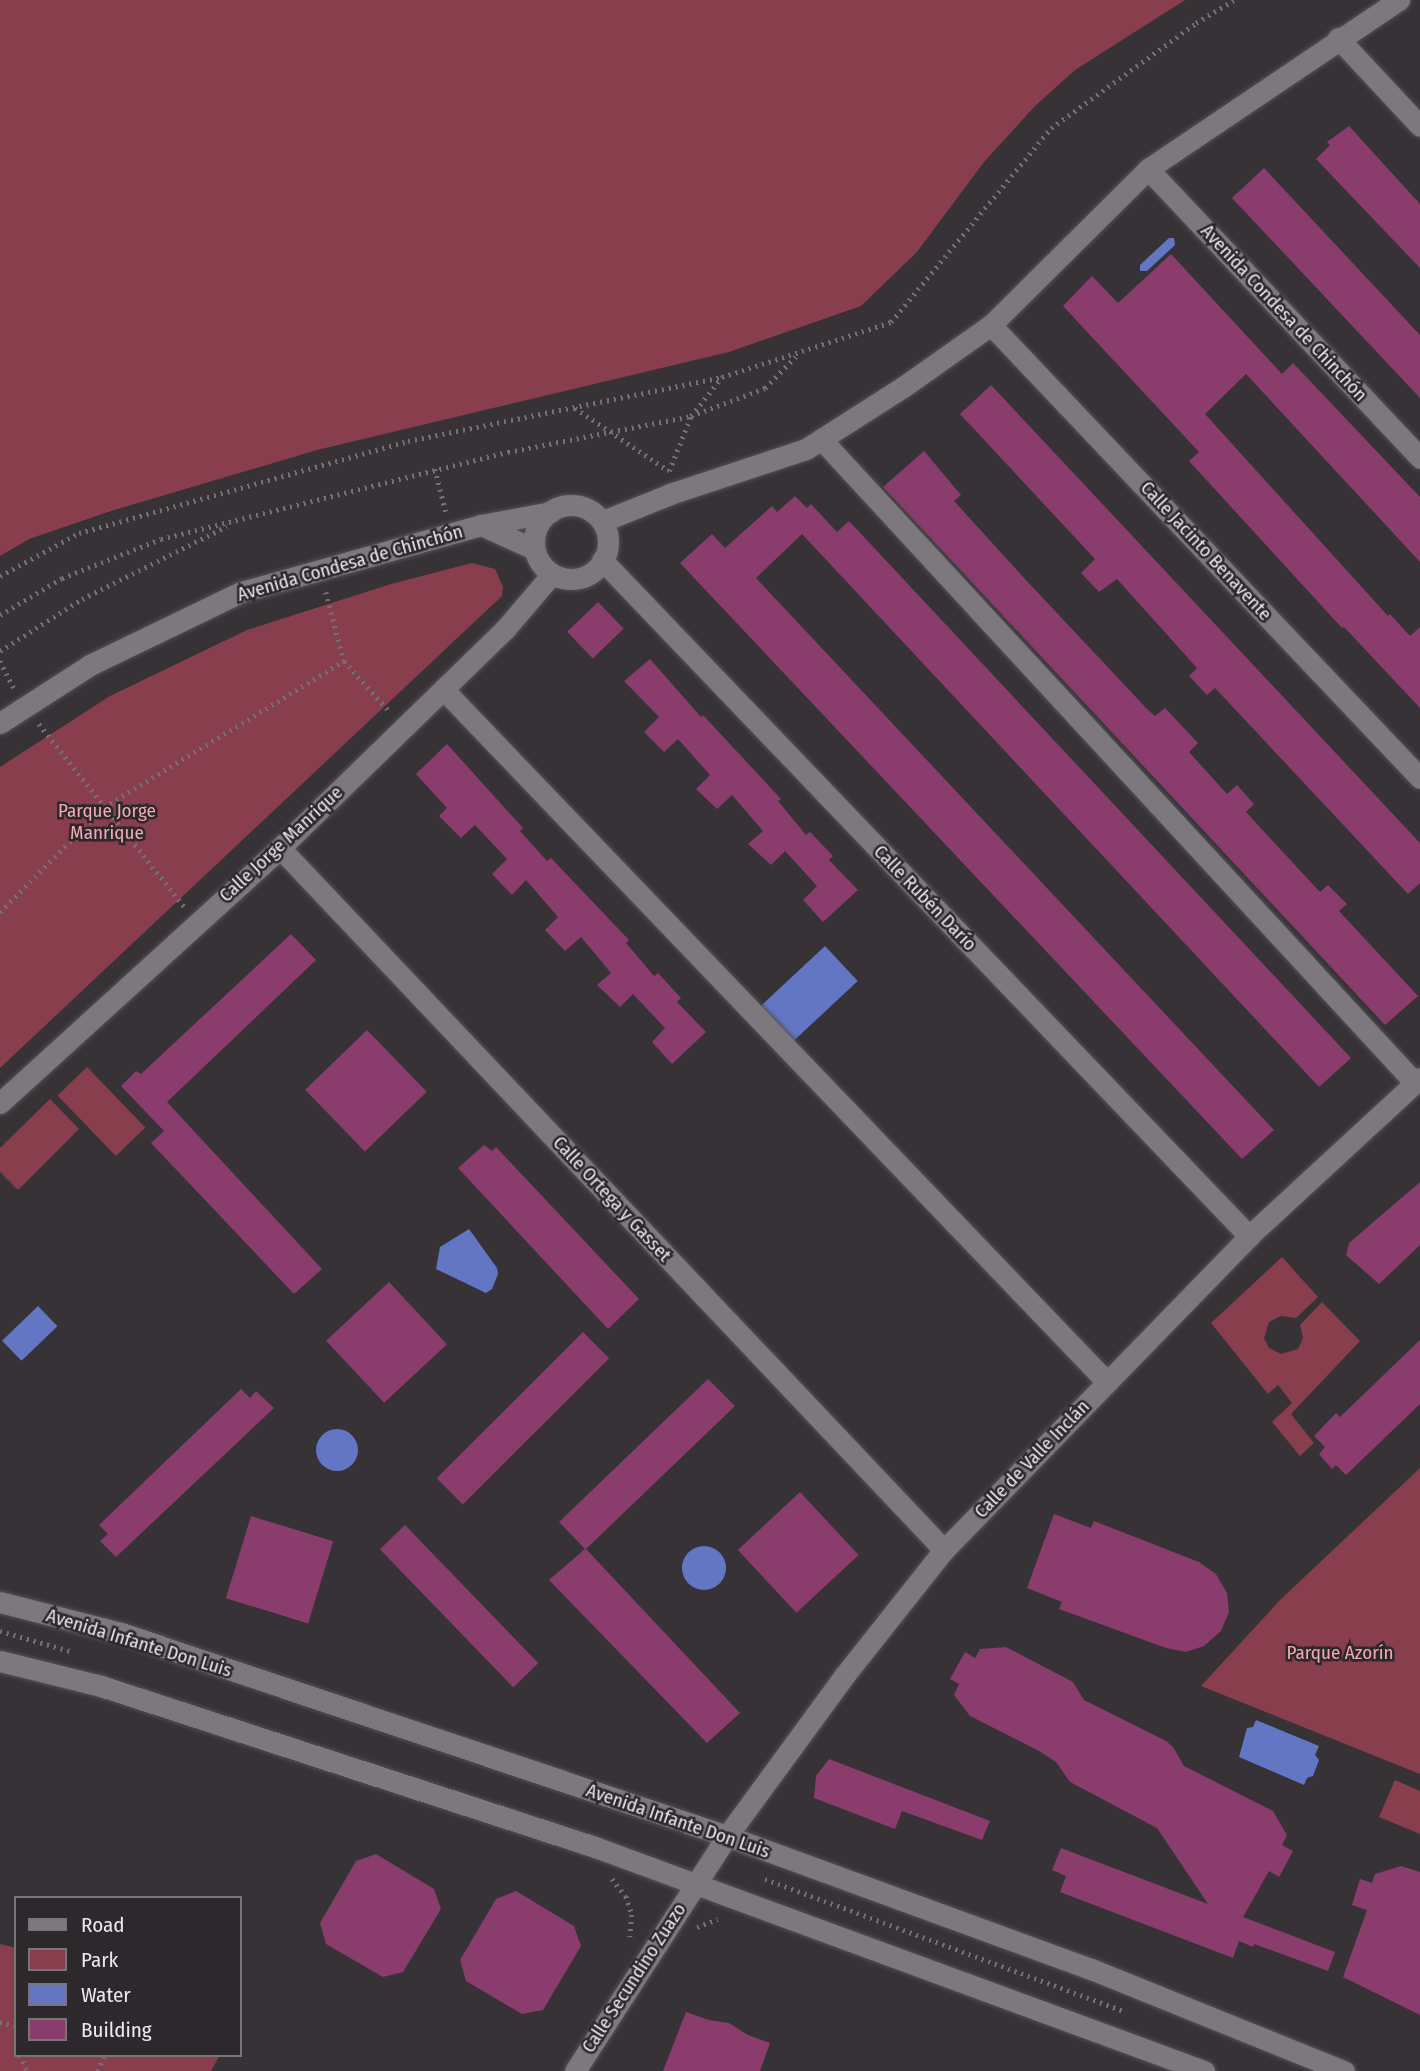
<!DOCTYPE html>
<meta charset="utf-8">
<style>
body{margin:0}
#map{position:relative;width:1420px;height:2071px;overflow:hidden;background:#363236;font-family:"Fira Sans Condensed",sans-serif}
div>[style]{position:absolute}
.green>*{inset:0;background:#893e4d;transform-origin:0 0}
.water>*{inset:0;background:#6276c4;transform-origin:0 0}
.round{border-radius:50%}
.building>*{inset:0;background:#8a3c6c;transform-origin:0 0}
.path>*{height:4.5px;margin-top:-2.25px;transform-origin:0;background:repeating-linear-gradient(90deg,#747074 0 2px,transparent 0 7px)}
.roads{filter:drop-shadow(0 0 2px #525053) drop-shadow(0 0 2px #525053)}
.minor>*{height:21px;margin:-10.5px;padding:0 10.5px;transform-origin:10.5px;border-radius:10.5px;background:#7c787d}
.minor>.ring{margin:-10.5px;padding:0;box-sizing:content-box;background:none;border:21px solid #7c787d;border-radius:50%}
span{translate:-50% -50%;white-space:nowrap;text-align:center;line-height:1.15;-webkit-text-stroke:5px #2c282c;paint-order:stroke}
.street-label{font-size:19px;color:#eae8eb}
.park-label{font-size:19px;color:#f4a8b3}
.legend{position:absolute;left:14px;top:1896px;width:228px;height:161px;box-sizing:border-box;background:#2c282c;border:2px solid #787578;margin:0;padding:9px 12px;list-style:none;font-size:21px;color:#eae8eb}
.legend li{display:flex;align-items:center;gap:14px;height:35px}
.legend b{width:35px;border:2px solid #787578}
</style>
<div id="map">
<div class="green">
<div style="clip-path:polygon(0 0,1185px 0,1075px 70px,1035px 106px,984px 162px,917px 252px,861px 306px,729px 352px,317px 450px,111px 511px,29px 539px,0 556px)"></div>
<div style="clip-path:polygon(472px 563px,495px 569px,503px 587px,502px 596px,0 1068px,0 767px,110px 696px,247px 630px,391px 584px)"></div>
<div style="left:87px;top:1067px;width:84px;height:41px;rotate:46deg"></div>
<div style="clip-path:polygon(50px 1099px,79px 1129px,18px 1190px,0 1172px,0 1148px)"></div>
<div style="clip-path:polygon(1282px 1257px,1318px 1297px,1296px 1318px,1281px 1316px,1269px 1322px,1264px 1338px,1269px 1348px,1281px 1354px,1298px 1349px,1303px 1338px,1300px 1325px,1322px 1302px,1360px 1341px,1291px 1414px,1314px 1443px,1300px 1456px,1272px 1422px,1292px 1403px,1278px 1385px,1268px 1394px,1211px 1323px)"></div>
<div style="clip-path:polygon(1420px 1468px,1420px 1774px,1201px 1686px,1280px 1600px)"></div>
<div style="clip-path:polygon(1395px 1780px,1420px 1791px,1420px 1834px,1379px 1817px)"></div>
<div style="clip-path:polygon(0 1944px,16px 1948px,16px 2055px,220px 2055px,211px 2071px,0 2071px)"></div>
</div>
<div class="water">
<div style="clip-path:polygon(1169px 238px,1174px 238px,1175px 245px,1147px 271px,1140px 271px,1140px 265px)"></div>
<div style="left:825px;top:946px;width:48px;height:93px;rotate:47deg"></div>
<div style="clip-path:polygon(469px 1229px,497px 1268px,498px 1274px,492px 1289px,486px 1293px,436px 1269px,440px 1247px)"></div>
<div style="left:38px;top:1306px;width:28px;height:50px;rotate:46deg"></div>
<div class="round" style="left:316px;top:1429px;width:42px;height:42px"></div>
<div class="round" style="left:682px;top:1546px;width:44px;height:44px"></div>
<div style="clip-path:polygon(1256px 1720px,1319px 1746px,1315px 1755px,1319px 1760px,1313px 1776px,1307px 1778px,1304px 1785px,1239px 1757px,1247px 1728px,1253px 1727px)"></div>
</div>
<div class="building">
<div style="clip-path:polygon(1349px 126px,1420px 204px,1420px 268px,1316px 159px,1330px 145px,1327px 142px)"></div>
<div style="clip-path:polygon(1264px 168px,1420px 335px,1420px 398px,1232px 198px)"></div>
<div style="clip-path:polygon(1171px 254px,1282px 374px,1293px 363px,1420px 497px,1420px 562px,1246px 374px,1205px 414px,1388px 616px,1390px 614px,1410px 636px,1420px 627px,1420px 708px,1344px 627px,1342px 628px,1189px 461px,1199px 452px,1063px 306px,1092px 276px,1118px 303px)"></div>
<div style="clip-path:polygon(991px 385px,1420px 843px,1420px 883px,1408px 894px,1215px 688px,1207px 695px,1189px 676px,1197px 668px,1117px 579px,1099px 592px,1081px 573px,1095px 559px,960px 414px)"></div>
<div style="clip-path:polygon(924px 451px,961px 495px,954px 501px,1025px 579px,1148px 710px,1155px 716px,1165px 708px,1198px 743px,1189px 752px,1227px 794px,1237px 785px,1254px 804px,1246px 812px,1318px 890px,1320px 892px,1328px 885px,1347px 904px,1339px 911px,1418px 996px,1385px 1025px,883px 487px)"></div>
<div style="clip-path:polygon(795px 496px,807px 508px,811px 504px,837px 532px,849px 521px,1351px 1058px,1319px 1087px,802px 534px,756px 578px,1274px 1130px,1242px 1159px,680px 563px,712px 534px,725px 548px,772px 506px,777px 512px)"></div>
<div style="left:598px;top:602px;width:37px;height:43px;rotate:46deg"></div>
<div style="clip-path:polygon(650px 659px,701px 717px,703px 715px,781px 799px,778px 801px,806px 835px,810px 832px,833px 856px,829px 860px,858px 890px,823px 922px,803px 900px,817px 886px,785px 851px,771px 865px,748px 844px,763px 831px,732px 795px,717px 809px,696px 789px,710px 775px,678px 739px,664px 752px,644px 732px,659px 717px,624px 681px)"></div>
<div style="clip-path:polygon(447px 744px,523px 828px,520px 831px,547px 861px,551px 858px,629px 940px,626px 943px,654px 976px,658px 973px,681px 998px,677px 1002px,706px 1032px,672px 1064px,652px 1042px,665px 1028px,633px 994px,620px 1007px,597px 985px,611px 973px,581px 937px,565px 951px,545px 930px,558px 917px,526px 880px,512px 895px,492px 874px,507px 859px,475px 825px,461px 838px,439px 816px,447px 808px,416px 774px)"></div>
<div style="clip-path:polygon(291px 934px,316px 960px,167px 1102px,322px 1269px,294px 1294px,151px 1143px,164px 1131px,121px 1086px,136px 1071px,141px 1074px)"></div>
<div style="left:367px;top:1030px;width:86px;height:86px;rotate:46deg"></div>
<div style="clip-path:polygon(484px 1145px,492px 1151px,496px 1147px,639px 1299px,608px 1329px,458px 1168px)"></div>
<div style="clip-path:polygon(1420px 1182px,1420px 1245px,1379px 1284px,1346px 1255px,1349px 1243px)"></div>
<div style="left:389px;top:1282px;width:85px;height:86px;rotate:47deg"></div>
<div style="left:583px;top:1332px;width:37px;height:207px;rotate:45deg"></div>
<div style="clip-path:polygon(1420px 1340px,1420px 1404px,1346px 1475px,1336px 1465px,1332px 1469px,1319px 1454px,1325px 1447px,1314px 1436px,1336px 1413px,1340px 1417px)"></div>
<div style="clip-path:polygon(708px 1379px,735px 1406px,586px 1549px,740px 1713px,707px 1743px,549px 1580px,585px 1549px,559px 1522px)"></div>
<div style="clip-path:polygon(241px 1389px,250px 1398px,256px 1391px,274px 1408px,116px 1557px,100px 1541px,108px 1534px,99px 1525px)"></div>
<div style="left:800px;top:1492px;width:86px;height:85px;rotate:47deg"></div>
<div style="clip-path:polygon(1054px 1514px,1091px 1528px,1094px 1521px,1199px 1562px,1216px 1574px,1227px 1593px,1229px 1612px,1221px 1631px,1204px 1646px,1186px 1652px,1166px 1648px,1059px 1609px,1062px 1602px,1027px 1588px)"></div>
<div style="left:251px;top:1516px;width:86px;height:86px;rotate:17deg"></div>
<div style="left:405px;top:1525px;width:192px;height:35px;rotate:46deg"></div>
<div style="clip-path:polygon(1006px 1647px,1073px 1682px,1084px 1700px,1166px 1741px,1173px 1747px,1184px 1766px,1273px 1811px,1287px 1835px,1282px 1845px,1293px 1851px,1279px 1877px,1269px 1871px,1243px 1917px,1335px 1952px,1328px 1971px,1254px 1944px,1253px 1947px,1239px 1941px,1233px 1958px,1060px 1892px,1066px 1876px,1052px 1870px,1061px 1848px,1208px 1904px,1157px 1828px,1070px 1782px,1056px 1762px,1039px 1751px,970px 1716px,954px 1695px,959px 1684px,950px 1679px,965px 1652px,975px 1658px,980px 1649px)"></div>
<div style="clip-path:polygon(829px 1759px,990px 1821px,982px 1840px,902px 1811px,895px 1829px,814px 1798px,816px 1776px)"></div>
<div style="clip-path:polygon(376px 1854px,434px 1889px,441px 1909px,403px 1972px,383px 1977px,326px 1944px,320px 1923px,356px 1861px)"></div>
<div style="clip-path:polygon(1401px 1866px,1420px 1872px,1420px 2015px,1343px 1977px,1367px 1910px,1352px 1905px,1360px 1879px,1372px 1883px,1375px 1874px)"></div>
<div style="clip-path:polygon(516px 1891px,574px 1926px,581px 1946px,543px 2010px,522px 2014px,466px 1981px,460px 1960px,496px 1899px)"></div>
<div style="clip-path:polygon(686px 2012px,709px 2020px,729px 2023px,748px 2035px,770px 2043px,760px 2071px,663px 2071px)"></div>
</div>
<div class="path">
<div style="left:575px;top:408px;width:113px;rotate:33.8deg"></div>
<div style="left:669px;top:471px;width:59px;rotate:-68.2deg"></div>
<div style="left:691px;top:416px;width:50px;rotate:-51.5deg"></div>
<div style="left:435px;top:469px;width:44px;rotate:75.7deg"></div>
<div style="left:0;top:576px;width:90px;rotate:-28.6deg"></div>
<div style="left:79px;top:533px;width:342px;rotate:-15.6deg"></div>
<div style="left:408px;top:441px;width:320px;rotate:-11.5deg"></div>
<div style="left:722px;top:377px;width:178px;rotate:-18deg"></div>
<div style="left:891px;top:322px;width:251px;rotate:-50.5deg"></div>
<div style="left:1051px;top:128px;width:179px;rotate:-35.9deg"></div>
<div style="left:1196px;top:23px;width:44px;rotate:-31.2deg"></div>
<div style="left:326px;top:592px;width:71px;rotate:75.4deg"></div>
<div style="left:344px;top:661px;width:67px;rotate:48deg"></div>
<div style="left:0;top:615px;width:72px;rotate:-30.8deg"></div>
<div style="left:62px;top:578px;width:106px;rotate:-21.5deg"></div>
<div style="left:161px;top:539px;width:358px;rotate:-14.1deg"></div>
<div style="left:508px;top:452px;width:187px;rotate:-11.1deg"></div>
<div style="left:691px;top:416px;width:79px;rotate:-20.7deg"></div>
<div style="left:765px;top:388px;width:49px;rotate:-45.8deg"></div>
<div style="left:0;top:651px;width:97px;rotate:-32.4deg"></div>
<div style="left:82px;top:599px;width:162px;rotate:-26.7deg"></div>
<div style="left:0;top:661px;width:30px;rotate:63deg"></div>
<div style="left:39px;top:724px;width:233px;rotate:51.5deg"></div>
<div style="left:0;top:912px;width:148px;rotate:-45.3deg"></div>
<div style="left:104px;top:807px;width:281px;rotate:-31.3deg"></div>
<div style="left:0;top:1631px;width:76px;rotate:16deg"></div>
<div style="left:612px;top:1879px;width:22px;rotate:51deg"></div>
<div style="left:626px;top:1896px;width:20px;rotate:72deg"></div>
<div style="left:632px;top:1915px;width:22px;rotate:95deg"></div>
<div style="left:765px;top:1879px;width:382px;rotate:20.2deg"></div>
<div style="left:697px;top:1927px;width:22px;rotate:-21deg"></div>
<div style="left:0;top:2022px;width:16px;rotate:14deg"></div>
<div style="left:20px;top:2055px;width:17px;rotate:66deg"></div>
<div style="left:97px;top:2071px;width:18px;rotate:-63deg"></div>
</div>
<div class="roads">
<div class="minor">
<div style="left:1338px;top:38px;width:120px;rotate:47deg"></div>
<div style="left:1148px;top:169px;width:397px;rotate:46.7deg"></div>
<div style="left:991px;top:325px;width:624px;rotate:46.56deg"></div>
<div style="left:821px;top:439px;width:876px;rotate:47.31deg"></div>
<div class="ring" style="left:534px;top:505px;width:53px;height:53px"></div>
<div style="left:603px;top:521px;width:72px;rotate:-21.9deg"></div>
<div style="left:670px;top:494px;width:143px;rotate:-18.3deg"></div>
<div style="left:806px;top:449px;width:115px;rotate:-32.6deg"></div>
<div style="left:903px;top:387px;width:108px;rotate:-35.2deg"></div>
<div style="left:991px;top:325px;width:221px;rotate:-44.8deg"></div>
<div style="left:1148px;top:169px;width:303px;rotate:-34deg"></div>
<div style="left:481px;top:525px;width:58px;rotate:24.4deg"></div>
<div style="left:602px;top:560px;width:936px;rotate:46.26deg"></div>
<div style="left:443px;top:689px;width:958px;rotate:46.23deg"></div>
<div style="left:0;top:723px;width:107px;rotate:-32.8deg"></div>
<div style="left:90px;top:665px;width:168px;rotate:-25.8deg"></div>
<div style="left:241px;top:592px;width:249px;rotate:-15.6deg"></div>
<div style="left:481px;top:525px;width:71px;rotate:-10.5deg"></div>
<div style="left:280px;top:848px;width:966px;rotate:46.59deg"></div>
<div style="left:0;top:1103px;width:379px;rotate:-42.3deg"></div>
<div style="left:280px;top:848px;width:315px;rotate:-44.2deg"></div>
<div style="left:506px;top:628px;width:71px;rotate:-49.6deg"></div>
<div style="left:0;top:1602px;width:125px;rotate:14.4deg"></div>
<div style="left:121px;top:1633px;width:639px;rotate:18.52deg"></div>
<div style="left:727px;top:1836px;width:388px;rotate:20.1deg"></div>
<div style="left:1091px;top:1969px;width:273px;rotate:22deg"></div>
<div style="left:0;top:1661px;width:104px;rotate:13.9deg"></div>
<div style="left:101px;top:1686px;width:520px;rotate:18.05deg"></div>
<div style="left:595px;top:1847px;width:649px;rotate:20.19deg"></div>
<div style="left:575px;top:2071px;width:280px;rotate:-57.1deg"></div>
<div style="left:727px;top:1836px;width:198px;rotate:-53.8deg"></div>
<div style="left:844px;top:1676px;width:161px;rotate:-51.6deg"></div>
<div style="left:944px;top:1550px;width:438px;rotate:-45.8deg"></div>
<div style="left:1249px;top:1236px;width:233px;rotate:-42.7deg"></div>
</div>
</div>
<div class="street-label">
<span style="left:1284px;top:313px;rotate:47deg">Avenida Condesa de Chinchón</span>
<span style="left:1206px;top:551px;rotate:47deg">Calle Jacinto Benavente</span>
<span style="left:350px;top:563px;rotate:-16deg">Avenida Condesa de Chinchón</span>
<span style="left:281px;top:844px;rotate:-43deg">Calle Jorge Manrique</span>
<span style="left:925px;top:898px;rotate:46deg">Calle Rubén Darío</span>
<span style="left:612px;top:1199px;rotate:47deg">Calle Ortega y Gasset</span>
<span style="left:1032px;top:1459px;rotate:-46deg">Calle de Valle Inclán</span>
<span style="left:139px;top:1643px;rotate:17deg">Avenida Infante Don Luis</span>
<span style="left:678px;top:1821px;rotate:19deg">Avenida Infante Don Luis</span>
<span style="left:634px;top:1978px;rotate:-57deg">Calle Secundino Zuazo</span>
</div>
<div class="park-label">
<span style="left:107px;top:822px">Parque Jorge<br>Manrique</span>
<span style="left:1340px;top:1653px">Parque Azorín</span>
</div>
<ul class="legend">
<li><b style="height:9px;background:#7c787d"></b>Road</li>
<li><b style="height:19px;background:#893e4d"></b>Park</li>
<li><b style="height:19px;background:#6276c4"></b>Water</li>
<li><b style="height:19px;background:#8a3c6c"></b>Building</li>
</ul>
</div>
